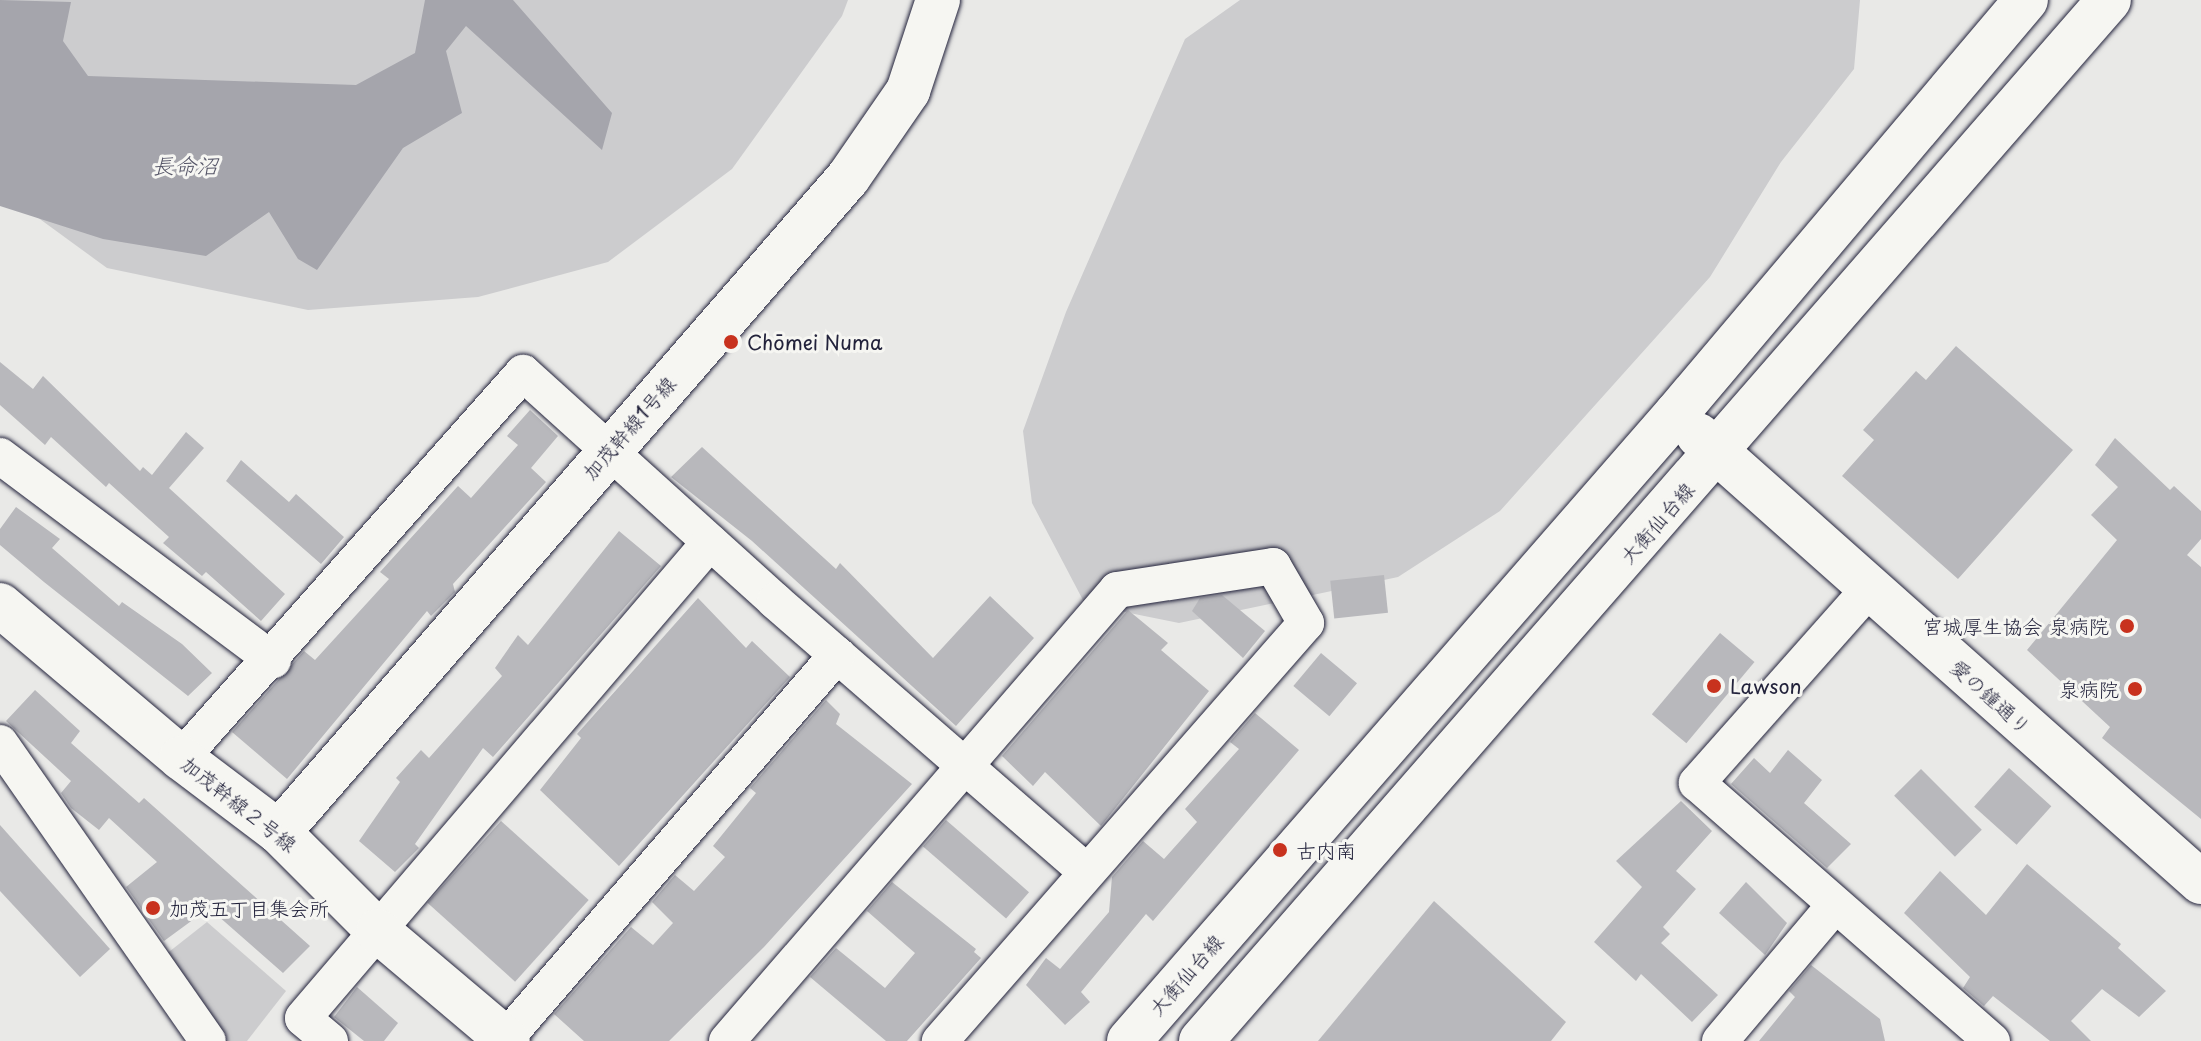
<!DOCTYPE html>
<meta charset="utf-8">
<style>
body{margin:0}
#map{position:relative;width:2201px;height:1041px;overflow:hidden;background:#e9e9e7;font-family:"Playpen Sans","Klee One",sans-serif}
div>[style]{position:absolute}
.green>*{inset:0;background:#ccccce}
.water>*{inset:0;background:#a5a5ac}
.building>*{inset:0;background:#b8b8bc;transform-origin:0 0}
.roads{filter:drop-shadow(0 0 2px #22223b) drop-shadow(0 0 2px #22223b)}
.street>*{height:36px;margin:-18px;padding:0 18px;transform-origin:18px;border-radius:18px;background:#f6f6f2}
.secondary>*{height:44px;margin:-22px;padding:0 22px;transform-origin:22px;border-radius:22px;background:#f6f6f2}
.dots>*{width:22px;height:22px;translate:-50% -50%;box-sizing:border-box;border:4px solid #f6f6f2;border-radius:50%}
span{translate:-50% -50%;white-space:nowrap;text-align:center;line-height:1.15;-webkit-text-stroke:6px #f6f6f2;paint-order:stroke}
.poi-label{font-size:20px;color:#22223b}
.left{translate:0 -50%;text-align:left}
.right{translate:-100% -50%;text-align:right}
.street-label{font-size:20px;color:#22223b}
.water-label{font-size:22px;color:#565668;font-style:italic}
</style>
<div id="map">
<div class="green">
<div style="clip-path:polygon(0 0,848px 0,842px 16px,732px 169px,608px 262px,478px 297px,308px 310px,107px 268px,0 190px)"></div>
<div style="clip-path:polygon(1240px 0,1860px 0,1854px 69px,1781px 162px,1710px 277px,1500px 511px,1398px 577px,1179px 623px,1085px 604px,1032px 503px,1023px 431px,1066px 312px,1185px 39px)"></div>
<div style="clip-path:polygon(207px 922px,286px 991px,247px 1041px,225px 1041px,165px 955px)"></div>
</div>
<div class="water">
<div style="clip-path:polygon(0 0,71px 2px,63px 41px,88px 76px,356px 85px,415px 53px,425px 0,513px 0,612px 113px,602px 150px,466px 26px,446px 51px,462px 113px,403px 148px,317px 270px,298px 259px,269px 212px,206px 256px,103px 239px,0 206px)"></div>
</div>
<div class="building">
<div style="clip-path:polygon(1956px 346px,2073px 450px,1958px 579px,1842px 476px,1874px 440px,1863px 430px,1916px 371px,1926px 380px)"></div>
<div style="clip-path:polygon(0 362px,33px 389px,43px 376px,140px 471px,143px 467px,152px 475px,186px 432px,204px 448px,169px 488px,285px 594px,261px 621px,206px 572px,202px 576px,163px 543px,169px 537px,109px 483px,106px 487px,51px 437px,45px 445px,0 405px)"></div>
<div style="clip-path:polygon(530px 410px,558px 436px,531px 468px,546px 482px,453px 584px,455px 592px,431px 616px,427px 611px,287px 779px,232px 732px,304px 651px,315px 660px,389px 579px,380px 572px,458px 486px,471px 498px,518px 445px,507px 436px)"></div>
<div style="clip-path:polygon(2115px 438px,2170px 490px,2174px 486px,2201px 511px,2201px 539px,2187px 555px,2201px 567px,2201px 819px,2102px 738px,2110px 727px,2027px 650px,2117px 540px,2091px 515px,2118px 487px,2095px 465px)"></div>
<div style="clip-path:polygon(702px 447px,836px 569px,840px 563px,933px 658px,990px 596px,1034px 638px,956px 726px,752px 541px,671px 477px)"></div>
<div style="clip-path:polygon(241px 460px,289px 502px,296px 494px,344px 537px,321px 564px,226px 481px)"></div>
<div style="clip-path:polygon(16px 507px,60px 539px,52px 548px,119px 606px,122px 602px,182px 644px,212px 673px,188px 696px,44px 582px,0 545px,0 529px)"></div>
<div style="clip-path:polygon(619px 531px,661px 566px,493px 757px,483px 748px,415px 844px,419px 848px,395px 872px,359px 841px,400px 782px,396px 778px,421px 750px,429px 758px,502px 676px,495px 668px,518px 635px,528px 645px)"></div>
<div style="left:1384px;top:575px;width:38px;height:54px;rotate:84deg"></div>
<div style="clip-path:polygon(1222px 595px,1265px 631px,1243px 658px,1192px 611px,1200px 598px)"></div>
<div style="clip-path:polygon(698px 598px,746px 648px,752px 641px,790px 677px,619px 866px,540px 790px,581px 738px,577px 734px)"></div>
<div style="clip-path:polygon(1128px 610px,1168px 643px,1161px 650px,1209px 691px,1101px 826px,1045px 772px,1033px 786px,1002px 756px)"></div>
<div style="left:1720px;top:633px;width:45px;height:106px;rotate:40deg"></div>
<div style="left:1321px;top:653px;width:47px;height:43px;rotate:40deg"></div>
<div style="clip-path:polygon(35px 690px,80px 731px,71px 743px,139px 803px,144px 798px,310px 946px,283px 973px,209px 908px,164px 941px,126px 887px,157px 862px,109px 818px,99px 830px,71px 808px,61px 793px,71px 781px,6px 721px)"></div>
<div style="clip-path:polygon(826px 700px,840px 714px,836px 724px,912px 784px,764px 947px,669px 1041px,584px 1041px,554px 1014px,631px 927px,653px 945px,673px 923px,652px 902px,675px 875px,694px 891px,725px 857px,713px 846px,756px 793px,750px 788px)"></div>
<div style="clip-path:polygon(1255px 713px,1299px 750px,1153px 921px,1146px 914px,1081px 992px,1090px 1002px,1065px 1025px,1026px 985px,1046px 958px,1060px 969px,1109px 912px,1112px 877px,1143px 841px,1164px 859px,1197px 822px,1185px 809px,1239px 749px,1230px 742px)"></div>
<div style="clip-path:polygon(1788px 750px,1822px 780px,1804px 803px,1851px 844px,1827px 868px,1731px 784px,1754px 758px,1770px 773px)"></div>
<div style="left:2009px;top:768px;width:57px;height:52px;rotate:42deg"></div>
<div style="left:1921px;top:769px;width:86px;height:38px;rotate:45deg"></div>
<div style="clip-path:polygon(1681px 801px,1712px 831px,1676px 871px,1696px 889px,1663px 927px,1670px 934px,1661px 943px,1718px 995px,1692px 1022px,1641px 974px,1636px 981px,1594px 942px,1642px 887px,1616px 861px)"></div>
<div style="left:946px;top:820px;width:110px;height:35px;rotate:41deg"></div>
<div style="left:501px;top:821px;width:118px;height:110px;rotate:42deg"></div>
<div style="clip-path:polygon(0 825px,110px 949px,80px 977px,0 891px)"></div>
<div style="clip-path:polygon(2027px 864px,2121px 944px,2118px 948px,2166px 991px,2139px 1017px,2102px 989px,2071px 1021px,2091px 1041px,2050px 1041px,1993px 996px,1984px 1006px,1963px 988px,1970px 977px,1904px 913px,1940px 871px,1986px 915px)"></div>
<div style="clip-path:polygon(892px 882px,976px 949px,974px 952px,981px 958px,907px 1041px,886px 1041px,810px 977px,836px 948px,885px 988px,915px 953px,867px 911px)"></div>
<div style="clip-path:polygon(1746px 882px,1787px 923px,1765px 955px,1719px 913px)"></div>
<div style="clip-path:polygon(1434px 901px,1566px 1022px,1551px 1041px,1318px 1041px)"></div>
<div style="clip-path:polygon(1811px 965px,1880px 1019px,1885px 1041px,1759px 1041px,1795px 997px,1789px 991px)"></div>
<div style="clip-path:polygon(357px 987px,398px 1023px,384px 1041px,364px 1041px,334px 1017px)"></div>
</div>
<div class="roads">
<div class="street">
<div style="left:0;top:456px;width:341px;rotate:36.8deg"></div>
<div style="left:1870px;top:588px;width:261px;rotate:131.6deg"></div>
<div style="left:1697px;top:783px;width:392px;rotate:41.2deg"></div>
<div style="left:0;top:743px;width:363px;rotate:55.1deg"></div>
<div style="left:181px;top:758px;width:515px;rotate:-48.38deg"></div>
<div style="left:523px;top:373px;width:340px;rotate:42.1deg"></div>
<div style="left:775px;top:601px;width:412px;rotate:41deg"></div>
<div style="left:505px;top:1039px;width:508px;rotate:-49.15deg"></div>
<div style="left:330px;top:1041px;width:35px;rotate:-140deg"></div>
<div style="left:303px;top:1018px;width:626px;rotate:-49.47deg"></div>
<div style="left:727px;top:1041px;width:596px;rotate:-49.15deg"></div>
<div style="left:1117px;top:590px;width:158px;rotate:-8.7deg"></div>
<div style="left:1273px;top:566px;width:66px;rotate:59.9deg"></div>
<div style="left:1306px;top:623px;width:556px;rotate:131.21deg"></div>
<div style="left:1720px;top:1041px;width:177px;rotate:-49.8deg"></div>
</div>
<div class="secondary">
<div style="left:1698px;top:435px;width:673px;rotate:41.63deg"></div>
<div style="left:0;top:605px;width:237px;rotate:40.2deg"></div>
<div style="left:181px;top:758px;width:123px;rotate:37.1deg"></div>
<div style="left:279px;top:832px;width:140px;rotate:45deg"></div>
<div style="left:378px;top:931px;width:170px;rotate:40.2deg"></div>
<div style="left:279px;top:832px;width:867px;rotate:-48.98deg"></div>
<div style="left:848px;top:178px;width:106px;rotate:-55.4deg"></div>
<div style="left:908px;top:91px;width:96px;rotate:-71.8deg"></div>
<div style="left:1129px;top:1041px;width:832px;rotate:-48.9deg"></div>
<div style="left:1676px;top:414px;width:542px;rotate:-49.79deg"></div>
<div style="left:1201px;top:1041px;width:1381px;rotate:-48.9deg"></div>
</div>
</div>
<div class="dots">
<div style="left:731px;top:342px;background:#c8321e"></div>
<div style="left:2127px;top:626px;background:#c8321e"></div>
<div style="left:1714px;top:686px;background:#c8321e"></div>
<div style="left:2135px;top:689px;background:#c8321e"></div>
<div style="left:1280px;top:850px;background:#c8321e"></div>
<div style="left:153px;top:908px;background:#c8321e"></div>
</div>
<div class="poi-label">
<span class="left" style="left:747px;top:342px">Chōmei Numa</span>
<span class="right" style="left:2109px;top:626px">宮城厚生協会 泉病院</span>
<span class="left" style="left:1730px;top:686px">Lawson</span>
<span class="right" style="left:2119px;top:689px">泉病院</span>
<span class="left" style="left:1296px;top:850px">古内南</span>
<span class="left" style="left:169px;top:908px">加茂五丁目集会所</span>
</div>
<div class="street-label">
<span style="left:629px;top:428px;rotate:-49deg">加茂幹線1号線</span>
<span style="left:1657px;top:523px;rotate:-49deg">大衡仙台線</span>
<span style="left:1991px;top:697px;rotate:42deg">愛の鐘通り</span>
<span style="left:239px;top:804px;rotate:38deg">加茂幹線２号線</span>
<span style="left:1186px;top:975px;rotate:-49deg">大衡仙台線</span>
</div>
<div class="water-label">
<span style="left:185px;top:165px">長命沼</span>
</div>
</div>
